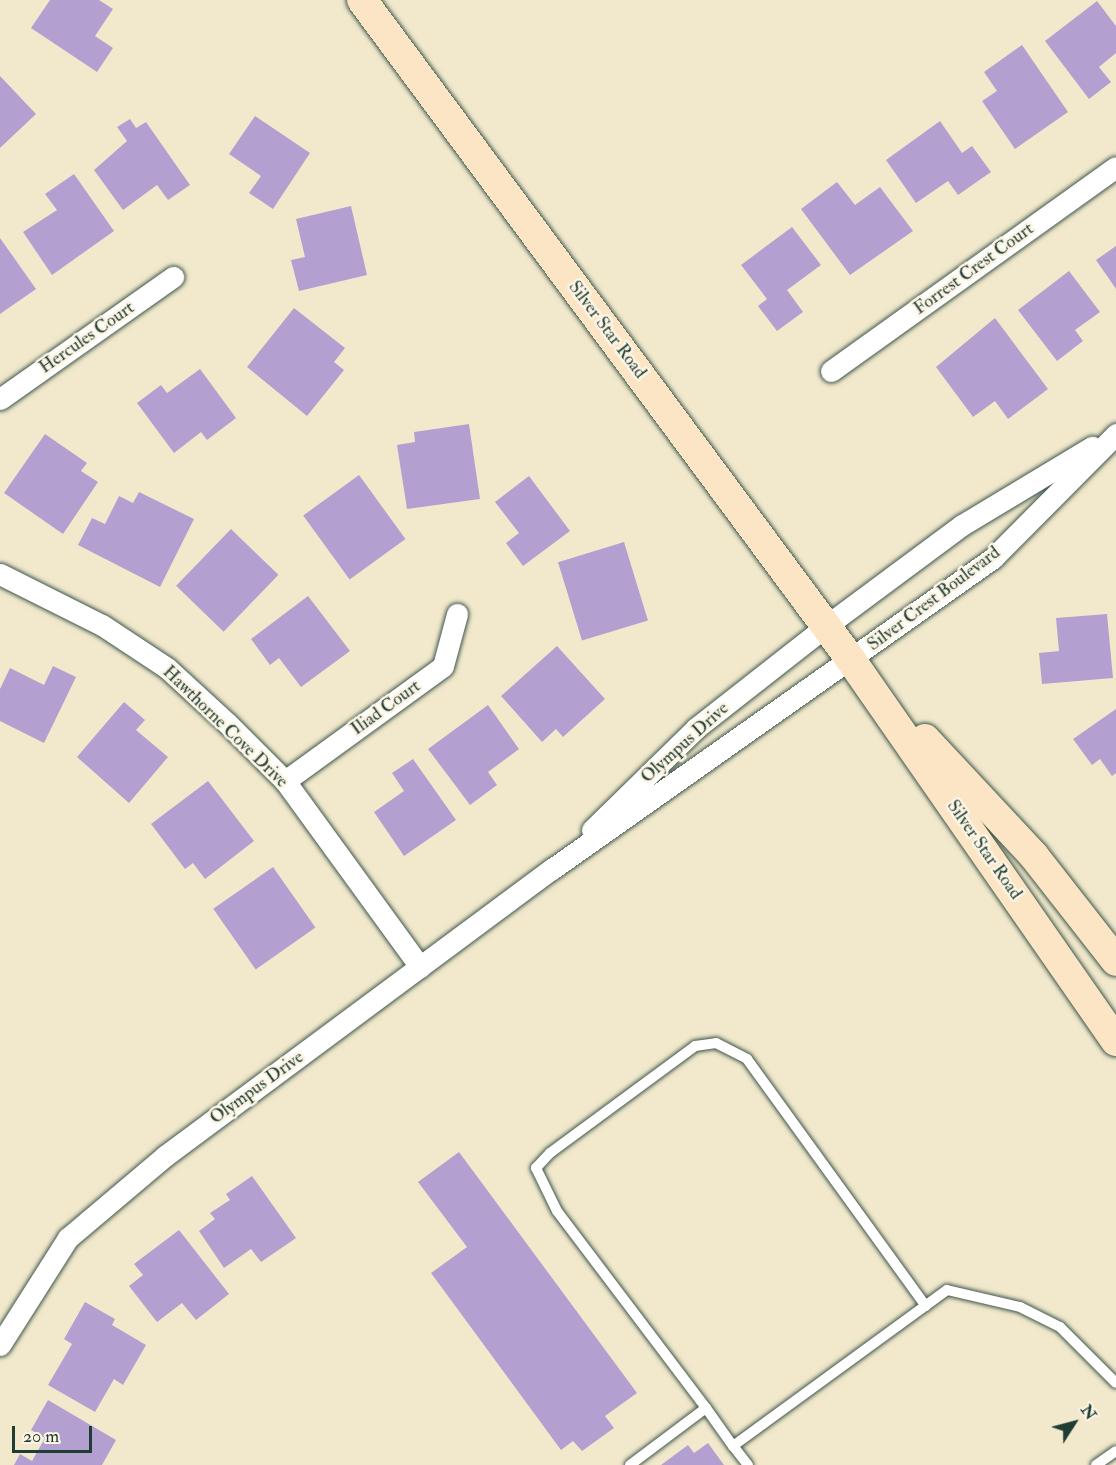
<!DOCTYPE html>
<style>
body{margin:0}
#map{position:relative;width:1116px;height:1465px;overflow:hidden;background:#f2e9cd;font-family:"IM FELL Double Pica",serif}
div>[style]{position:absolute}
.building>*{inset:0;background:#b4a0d0;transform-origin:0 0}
.roads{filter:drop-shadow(0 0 2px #3f574b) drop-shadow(0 0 2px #3f574b)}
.lane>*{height:10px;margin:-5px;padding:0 5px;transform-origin:5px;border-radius:5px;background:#fff}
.street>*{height:21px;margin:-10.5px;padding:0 10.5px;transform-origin:10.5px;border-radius:10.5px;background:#fff}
.secondary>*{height:30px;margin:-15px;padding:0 15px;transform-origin:15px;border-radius:15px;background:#fce5c4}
span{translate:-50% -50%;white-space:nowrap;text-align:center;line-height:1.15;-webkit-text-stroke:5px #fcf5e5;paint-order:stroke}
.street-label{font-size:18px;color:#1f3d34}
.north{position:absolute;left:1044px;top:1393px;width:60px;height:60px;-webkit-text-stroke:4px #fcf5e5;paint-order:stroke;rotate:54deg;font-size:16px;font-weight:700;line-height:24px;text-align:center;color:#1f3d34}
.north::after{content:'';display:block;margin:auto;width:21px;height:27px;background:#1f3d34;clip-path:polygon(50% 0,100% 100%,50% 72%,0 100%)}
.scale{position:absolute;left:12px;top:1426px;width:80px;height:27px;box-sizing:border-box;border:3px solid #1f3d34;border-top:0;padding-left:8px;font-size:18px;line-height:21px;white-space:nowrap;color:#1f3d34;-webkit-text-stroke:4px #fcf5e5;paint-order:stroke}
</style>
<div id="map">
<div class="building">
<div style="clip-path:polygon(50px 0,99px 0,113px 9px,95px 36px,113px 48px,97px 72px,31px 28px)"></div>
<div style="clip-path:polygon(1097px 1px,1116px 26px,1116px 53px,1099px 67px,1111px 82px,1089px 99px,1045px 41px)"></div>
<div style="clip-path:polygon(1022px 45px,1068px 112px,1015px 149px,982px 101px,997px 91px,984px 72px)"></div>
<div style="clip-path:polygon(0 76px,36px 114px,0 148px)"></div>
<div style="clip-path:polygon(255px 116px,310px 153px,273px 209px,249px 193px,261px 176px,229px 154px)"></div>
<div style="clip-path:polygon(130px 119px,136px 128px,146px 122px,190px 185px,168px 200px,157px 185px,123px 210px,94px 170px,127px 141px,117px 127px)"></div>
<div style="clip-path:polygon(940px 121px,962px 153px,972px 146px,991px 172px,958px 195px,948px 181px,916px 203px,886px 160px)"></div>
<div style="clip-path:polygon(74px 174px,114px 231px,52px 275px,23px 232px,57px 210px,45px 194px)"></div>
<div style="clip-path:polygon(837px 182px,855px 205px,880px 187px,913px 231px,850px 275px,801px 209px)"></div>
<div style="clip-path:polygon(351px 206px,367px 275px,299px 291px,291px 260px,305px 257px,296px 219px)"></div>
<div style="clip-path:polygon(792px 227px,821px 265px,787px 290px,803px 312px,777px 331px,758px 306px,767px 299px,741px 265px)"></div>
<div style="clip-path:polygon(0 238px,36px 289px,0 314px)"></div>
<div style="clip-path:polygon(1116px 246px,1116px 289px,1096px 260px)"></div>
<div style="clip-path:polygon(1069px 271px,1100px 312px,1075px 330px,1083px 341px,1057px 361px,1018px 310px)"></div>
<div style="clip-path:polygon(294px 308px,345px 348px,334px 362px,344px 370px,307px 416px,247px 367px)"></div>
<div style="clip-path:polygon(995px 318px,1048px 389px,1008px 419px,995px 401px,973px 417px,936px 367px)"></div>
<div style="clip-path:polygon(200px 369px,236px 418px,207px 440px,201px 432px,174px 453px,137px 403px,161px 385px,167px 393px)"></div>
<div style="clip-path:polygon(469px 424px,480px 499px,407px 509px,397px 445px,415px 442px,414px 432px)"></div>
<div style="clip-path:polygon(45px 434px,87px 463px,81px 471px,98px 482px,63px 534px,4px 493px)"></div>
<div style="left:359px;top:475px;width:79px;height:69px;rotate:54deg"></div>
<div style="clip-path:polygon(529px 476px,570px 531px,523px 566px,506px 543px,519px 533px,495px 502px)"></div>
<div style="clip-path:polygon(139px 492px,194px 519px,160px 587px,78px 545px,92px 518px,105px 524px,119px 496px,133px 503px)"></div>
<div style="left:231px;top:529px;width:66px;height:79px;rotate:44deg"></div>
<div style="left:624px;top:542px;width:82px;height:69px;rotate:73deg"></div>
<div style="clip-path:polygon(308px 596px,350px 651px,301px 687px,279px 658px,270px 665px,251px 639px)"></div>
<div style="clip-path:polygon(1107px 614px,1113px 678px,1042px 684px,1039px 653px,1059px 651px,1056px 618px)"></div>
<div style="clip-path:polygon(557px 646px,605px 699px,563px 737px,556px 729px,542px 742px,501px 696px)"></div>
<div style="clip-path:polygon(53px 666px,76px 677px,44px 743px,0 721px,0 689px,10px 668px,44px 685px)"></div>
<div style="clip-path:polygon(124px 702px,145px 720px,136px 730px,168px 757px,129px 803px,77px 757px)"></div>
<div style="clip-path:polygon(488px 705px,519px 749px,488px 772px,497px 785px,470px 805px,428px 749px)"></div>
<div style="clip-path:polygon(1116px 709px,1116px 773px,1112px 776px,1100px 759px,1092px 765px,1073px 739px)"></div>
<div style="clip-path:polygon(413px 759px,456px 820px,404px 856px,374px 812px,404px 791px,392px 773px)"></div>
<div style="clip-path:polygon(208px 781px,254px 841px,205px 879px,193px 863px,185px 869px,151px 824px)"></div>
<div style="left:273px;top:867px;width:74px;height:73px;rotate:55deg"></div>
<div style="clip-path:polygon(459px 1152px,637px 1393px,605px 1416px,614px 1428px,582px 1451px,573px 1441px,561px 1450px,431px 1273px,467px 1247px,418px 1182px)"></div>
<div style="clip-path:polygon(252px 1176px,296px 1238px,261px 1262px,251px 1249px,224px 1268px,199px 1231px,215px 1219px,210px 1213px,230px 1200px,226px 1194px)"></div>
<div style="clip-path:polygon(179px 1230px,229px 1294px,196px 1320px,182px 1303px,157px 1322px,129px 1286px,143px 1275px,134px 1264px)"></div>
<div style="clip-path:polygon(85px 1302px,115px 1319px,112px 1325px,146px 1345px,123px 1385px,114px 1379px,95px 1412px,48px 1385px,72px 1344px,64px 1339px)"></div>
<div style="clip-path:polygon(48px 1400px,116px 1440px,102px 1465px,14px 1465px,20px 1454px,32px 1461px,45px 1438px,31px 1430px)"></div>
<div style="clip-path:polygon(708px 1443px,724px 1465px,661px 1465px,688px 1445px,694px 1453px)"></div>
</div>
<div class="roads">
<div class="lane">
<div style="left:706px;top:1408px;width:247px;rotate:-127.1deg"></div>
<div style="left:557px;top:1211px;width:48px;rotate:-116deg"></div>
<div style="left:536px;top:1168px;width:21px;rotate:-47deg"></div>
<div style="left:550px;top:1153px;width:180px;rotate:-36.4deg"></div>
<div style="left:695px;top:1046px;width:21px;rotate:-8deg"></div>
<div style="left:716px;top:1043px;width:35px;rotate:27deg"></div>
<div style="left:747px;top:1059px;width:305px;rotate:54.1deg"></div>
<div style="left:630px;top:1465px;width:95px;rotate:-36.9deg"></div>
<div style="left:706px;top:1408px;width:47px;rotate:54.6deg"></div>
<div style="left:748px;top:1465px;width:24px;rotate:-128deg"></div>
<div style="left:733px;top:1446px;width:265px;rotate:-36.1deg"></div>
<div style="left:947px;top:1290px;width:75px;rotate:13.1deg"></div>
<div style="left:1020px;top:1307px;width:45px;rotate:26.6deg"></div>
<div style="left:1060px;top:1327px;width:79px;rotate:45deg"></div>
<div style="left:1096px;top:1465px;width:24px;rotate:-35deg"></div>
</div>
<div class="street">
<div style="left:831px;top:371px;width:350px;rotate:-35.6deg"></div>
<div style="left:0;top:399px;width:212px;rotate:-35.2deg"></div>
<div style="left:0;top:574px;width:114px;rotate:26.6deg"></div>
<div style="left:102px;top:625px;width:78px;rotate:33.5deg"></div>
<div style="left:167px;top:668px;width:81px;rotate:42.5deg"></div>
<div style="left:227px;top:723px;width:82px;rotate:45deg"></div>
<div style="left:285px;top:781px;width:230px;rotate:54deg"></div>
<div style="left:285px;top:781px;width:195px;rotate:-36deg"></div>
<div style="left:443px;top:666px;width:54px;rotate:-74.9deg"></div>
<div style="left:592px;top:830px;width:146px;rotate:-44.4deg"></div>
<div style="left:696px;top:728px;width:165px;rotate:-38.1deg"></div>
<div style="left:826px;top:626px;width:169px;rotate:-36.6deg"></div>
<div style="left:962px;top:525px;width:152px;rotate:-31deg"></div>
<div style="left:0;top:1345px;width:127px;rotate:-57.6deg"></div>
<div style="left:68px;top:1238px;width:127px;rotate:-40.2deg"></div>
<div style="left:165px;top:1156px;width:482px;rotate:-36.6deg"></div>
<div style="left:552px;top:869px;width:540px;rotate:-35.19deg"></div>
<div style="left:993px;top:558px;width:175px;rotate:-45.2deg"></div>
</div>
<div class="secondary">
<div style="left:362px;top:0;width:821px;rotate:53.46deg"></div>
<div style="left:851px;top:660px;width:464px;rotate:55.2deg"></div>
<div style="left:925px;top:739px;width:160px;rotate:47deg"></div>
<div style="left:1034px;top:856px;width:133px;rotate:52deg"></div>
</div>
</div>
<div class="street-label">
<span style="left:974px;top:269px;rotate:-36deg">Forrest Crest Court</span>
<span style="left:607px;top:330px;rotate:53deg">Silver Star Road</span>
<span style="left:87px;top:338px;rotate:-35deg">Hercules Court</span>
<span style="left:934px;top:599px;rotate:-37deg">Silver Crest Boulevard</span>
<span style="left:386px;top:708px;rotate:-36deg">Iliad Court</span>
<span style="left:225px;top:727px;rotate:44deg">Hawthorne Cove Drive</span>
<span style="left:685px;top:743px;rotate:-42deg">Olympus Drive</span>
<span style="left:984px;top:850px;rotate:55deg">Silver Star Road</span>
<span style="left:257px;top:1088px;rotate:-36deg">Olympus Drive</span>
</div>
<div class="north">N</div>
<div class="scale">20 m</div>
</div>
